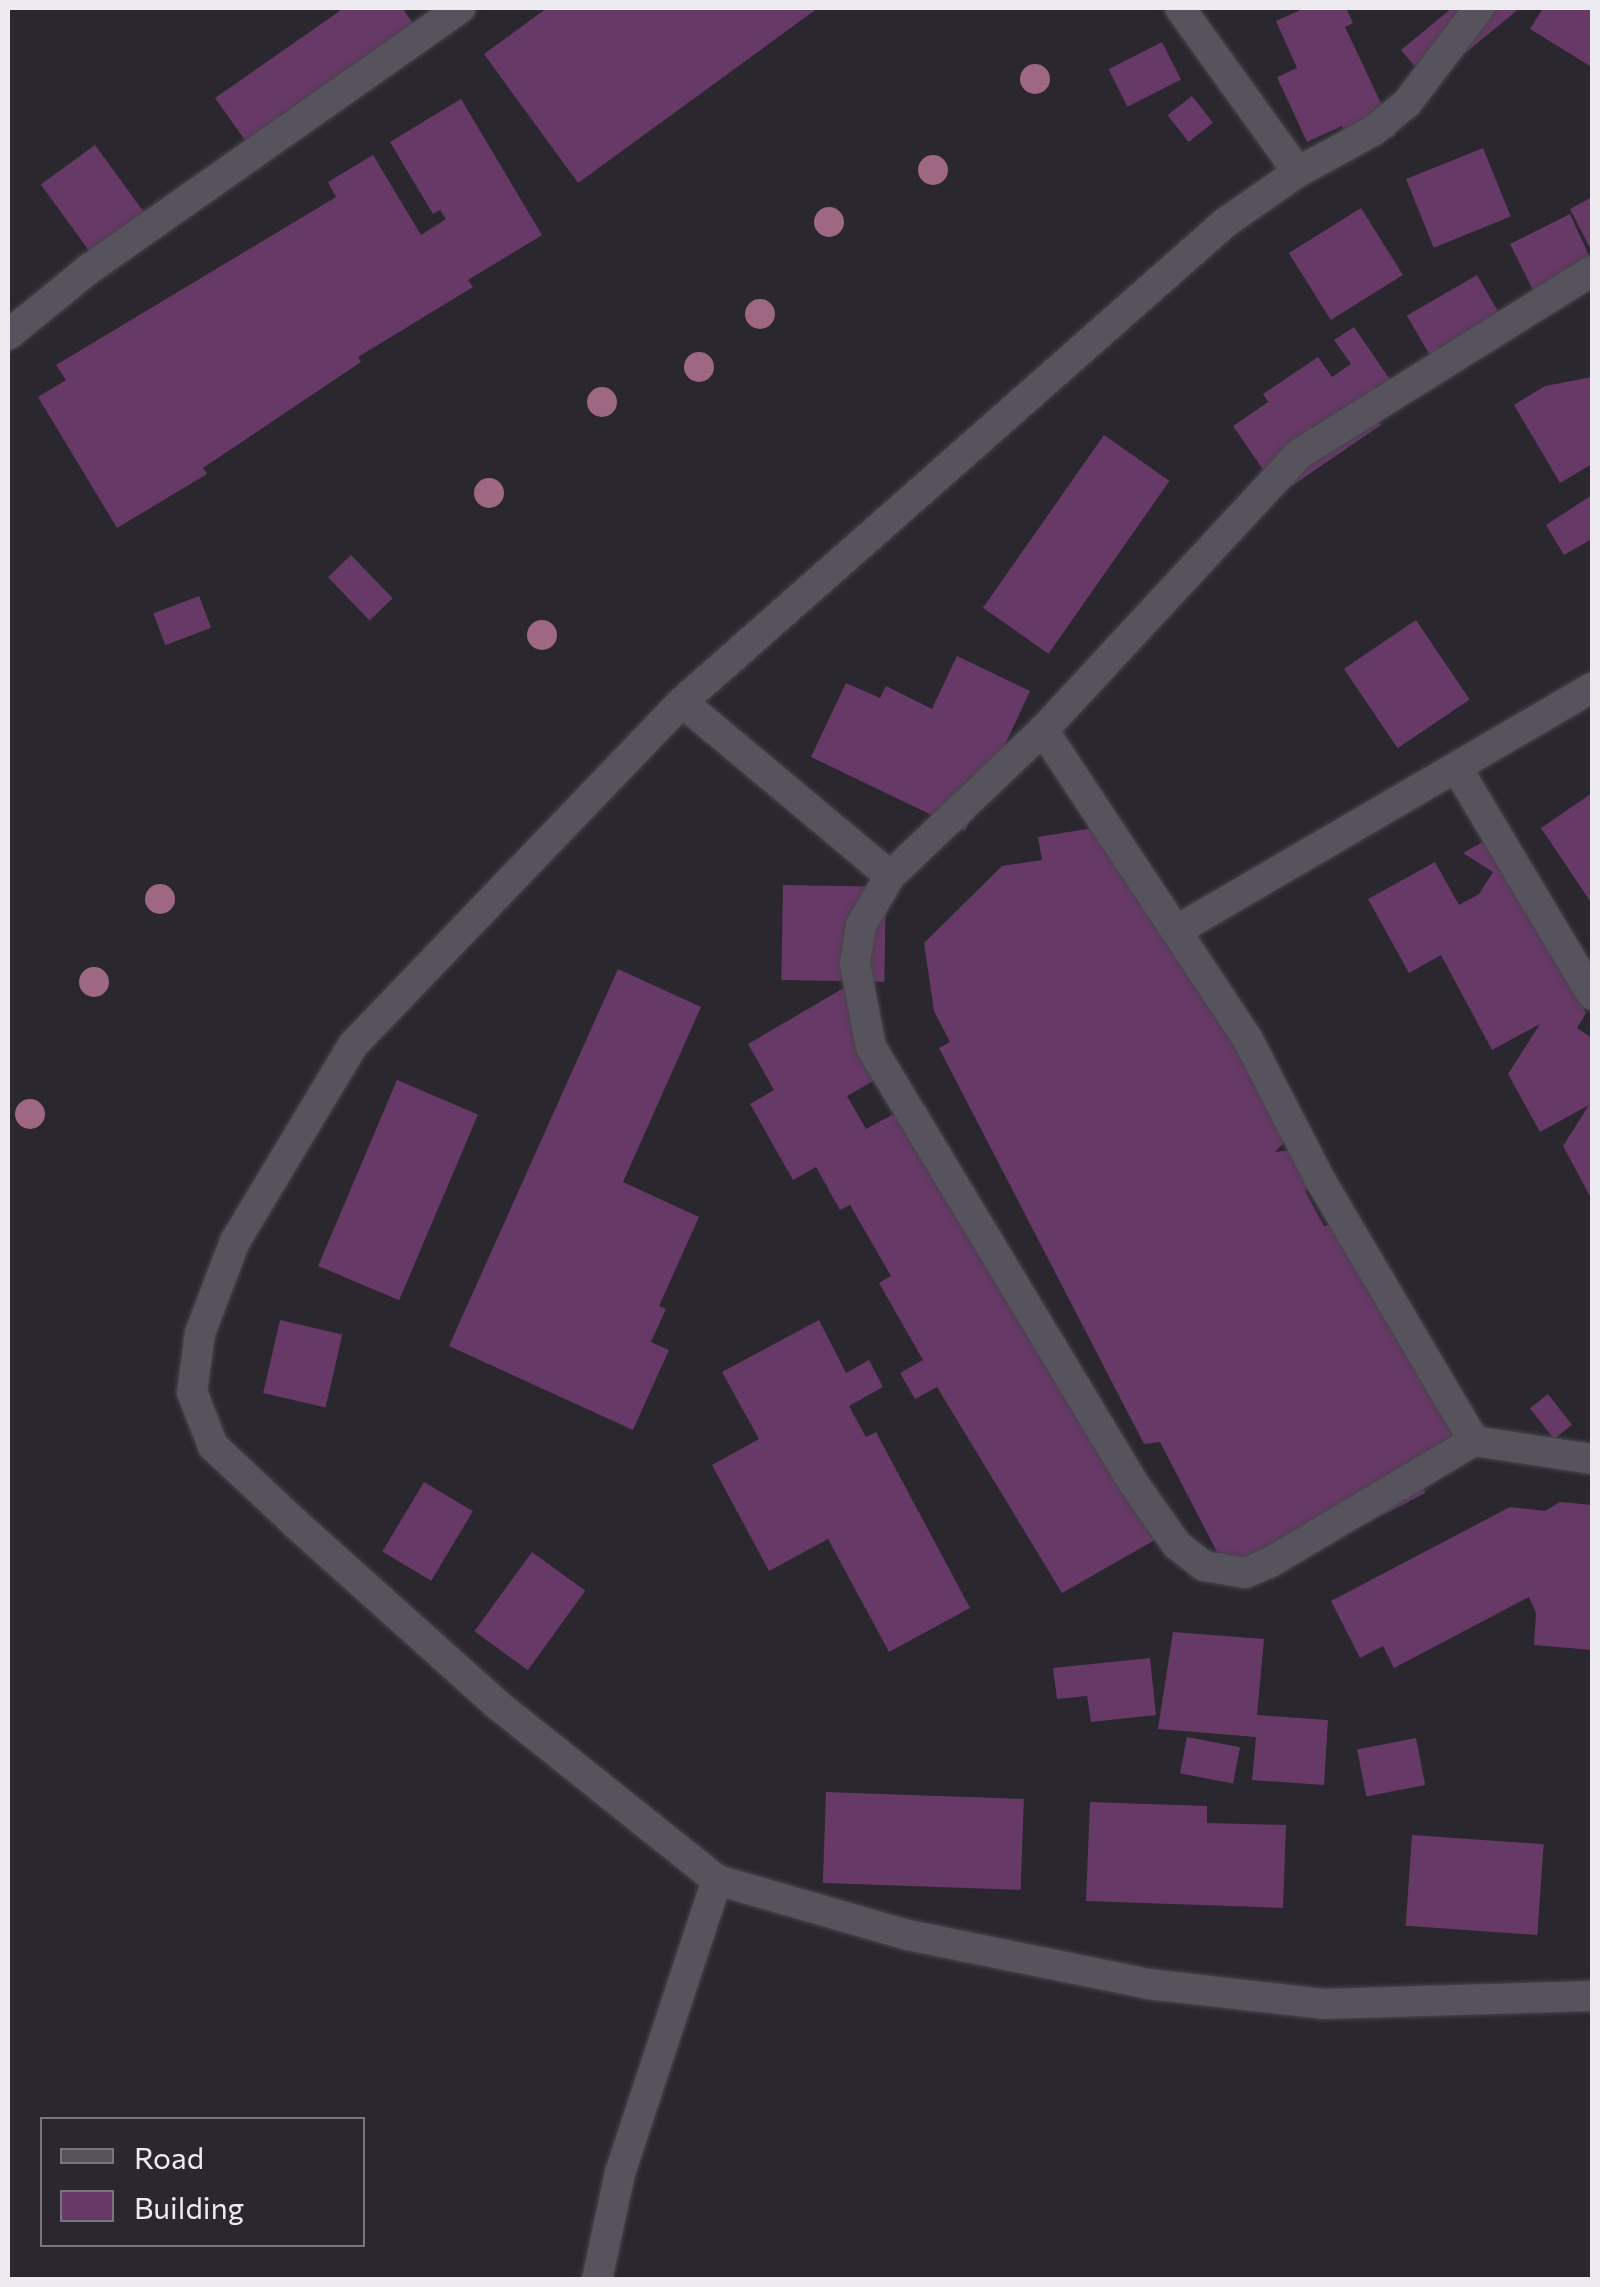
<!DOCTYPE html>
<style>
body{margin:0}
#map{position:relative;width:1600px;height:2287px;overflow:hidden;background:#2a272f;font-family:Commissioner,sans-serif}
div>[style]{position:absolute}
.building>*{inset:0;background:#673966;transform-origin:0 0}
.roads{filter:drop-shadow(0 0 2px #47444b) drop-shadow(0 0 2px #47444b)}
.street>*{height:30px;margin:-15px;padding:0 15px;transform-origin:15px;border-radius:15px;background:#57535d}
.trees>*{width:30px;height:30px;margin:-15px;border-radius:50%;background:#9e6883}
span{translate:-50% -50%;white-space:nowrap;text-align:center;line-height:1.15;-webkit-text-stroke:10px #2a272f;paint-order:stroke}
.frame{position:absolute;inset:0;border:10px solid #edeaf0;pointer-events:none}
.legend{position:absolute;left:40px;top:2117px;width:325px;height:130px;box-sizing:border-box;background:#2a272f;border:2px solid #78757c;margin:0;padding:12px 18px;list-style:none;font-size:30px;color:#edeaf0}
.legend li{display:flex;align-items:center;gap:20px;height:50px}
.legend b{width:50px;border:2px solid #78757c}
</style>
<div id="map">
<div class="building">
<div style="clip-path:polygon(344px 8px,402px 8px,429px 45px,259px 160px,215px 98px)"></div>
<div style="clip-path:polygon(547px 8px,818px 8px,578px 183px,484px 54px)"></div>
<div style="clip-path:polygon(1305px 8px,1346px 8px,1353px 23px,1345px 27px,1396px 135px,1355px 154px,1342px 126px,1307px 142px,1277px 77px,1297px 68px,1276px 21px)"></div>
<div style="clip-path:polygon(1452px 8px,1520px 8px,1429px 83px,1401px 50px)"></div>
<div style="clip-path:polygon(1543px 8px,1592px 8px,1590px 66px,1530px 29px)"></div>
<div style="left:1162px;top:42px;width:42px;height:60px;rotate:63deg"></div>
<div style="left:1192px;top:96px;width:34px;height:31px;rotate:52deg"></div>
<div style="clip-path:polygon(461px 99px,542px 235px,468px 280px,473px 287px,358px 357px,361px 362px,203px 468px,207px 474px,117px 528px,38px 397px,66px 380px,56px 365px,336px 197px,328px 182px,373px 155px,421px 235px,446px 219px,440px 210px,433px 214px,390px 142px)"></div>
<div style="left:95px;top:145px;width:90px;height:67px;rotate:54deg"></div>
<div style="left:1483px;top:148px;width:74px;height:83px;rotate:68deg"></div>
<div style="clip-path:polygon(1592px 197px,1592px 252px,1570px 209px)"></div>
<div style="left:1361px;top:208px;width:79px;height:85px;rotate:58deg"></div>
<div style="clip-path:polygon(1570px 214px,1592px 262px,1544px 312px,1510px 244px)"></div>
<div style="left:1477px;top:275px;width:69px;height:81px;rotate:60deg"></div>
<div style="clip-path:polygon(1354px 327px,1404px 400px,1377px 419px,1381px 425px,1280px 494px,1233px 426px,1268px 402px,1263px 394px,1318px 357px,1332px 377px,1351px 364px,1334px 340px)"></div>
<div style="clip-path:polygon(1592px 377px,1592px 464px,1560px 483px,1514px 405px,1545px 386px)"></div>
<div style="left:1104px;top:435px;width:80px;height:211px;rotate:35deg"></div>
<div style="clip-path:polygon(1592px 495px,1592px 539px,1564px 555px,1546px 525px)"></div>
<div style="left:351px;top:555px;width:60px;height:32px;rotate:46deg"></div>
<div style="left:199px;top:596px;width:34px;height:49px;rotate:69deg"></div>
<div style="left:1416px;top:620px;width:96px;height:87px;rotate:56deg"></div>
<div style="clip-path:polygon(957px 656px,1030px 691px,965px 831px,811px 757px,846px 683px,880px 698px,886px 686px,932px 709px)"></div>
<div style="clip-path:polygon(1592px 793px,1592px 904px,1541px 828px)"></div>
<div style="clip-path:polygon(1118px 824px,1300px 1126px,1275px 1152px,1314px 1147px,1326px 1170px,1305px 1191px,1324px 1226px,1345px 1223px,1478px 1436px,1421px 1468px,1425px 1493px,1243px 1588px,1228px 1573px,1160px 1442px,1144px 1444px,939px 1048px,950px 1042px,934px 1011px,924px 943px,1002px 866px,1042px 860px,1038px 837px)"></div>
<div style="clip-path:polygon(1490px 838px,1586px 1013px,1577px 1028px,1592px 1038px,1592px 1200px,1563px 1146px,1589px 1105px,1540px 1132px,1508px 1074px,1540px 1024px,1492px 1050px,1441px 955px,1409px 973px,1368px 899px,1435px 862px,1459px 905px,1479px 894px,1493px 872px,1463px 853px)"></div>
<div style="left:783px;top:885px;width:103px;height:95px;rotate:1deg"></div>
<div style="clip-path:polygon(618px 969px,701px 1007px,623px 1182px,699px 1217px,659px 1306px,666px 1309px,651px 1342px,669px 1350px,633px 1430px,449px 1346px)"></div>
<div style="clip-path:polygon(849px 985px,896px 1068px,847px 1096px,866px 1129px,910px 1105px,1167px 1533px,1062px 1593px,937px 1387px,915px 1399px,900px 1373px,923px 1360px,879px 1283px,891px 1276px,850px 1205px,840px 1210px,816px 1167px,793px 1180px,750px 1104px,774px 1090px,748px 1044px)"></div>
<div style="left:397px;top:1080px;width:88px;height:202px;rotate:23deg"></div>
<div style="left:280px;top:1320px;width:64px;height:75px;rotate:13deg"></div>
<div style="clip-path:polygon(819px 1320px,846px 1373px,869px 1360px,883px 1387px,849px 1406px,866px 1437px,876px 1432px,970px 1608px,889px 1652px,828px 1539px,769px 1571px,712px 1465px,759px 1439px,722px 1372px)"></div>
<div style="left:1548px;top:1394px;width:39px;height:23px;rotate:52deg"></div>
<div style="left:424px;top:1482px;width:57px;height:81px;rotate:31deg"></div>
<div style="clip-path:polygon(1560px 1502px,1592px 1505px,1592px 1650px,1534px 1645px,1536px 1613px,1529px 1597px,1394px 1668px,1383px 1646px,1360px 1658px,1331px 1601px,1510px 1507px,1545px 1511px)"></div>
<div style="left:532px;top:1552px;width:66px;height:98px;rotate:36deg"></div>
<div style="clip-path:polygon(1173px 1632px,1264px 1639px,1257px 1715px,1328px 1720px,1324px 1785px,1252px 1780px,1256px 1737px,1158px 1729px)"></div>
<div style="clip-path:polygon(1150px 1658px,1156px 1715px,1091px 1722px,1087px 1696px,1057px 1699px,1053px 1668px)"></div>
<div style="left:1187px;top:1737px;width:54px;height:37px;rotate:11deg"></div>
<div style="left:1416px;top:1738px;width:48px;height:60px;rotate:79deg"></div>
<div style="left:826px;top:1792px;width:198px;height:91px;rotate:2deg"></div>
<div style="clip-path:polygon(1090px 1802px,1207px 1806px,1207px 1823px,1286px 1825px,1283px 1908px,1086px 1901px)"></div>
<div style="left:1412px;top:1835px;width:132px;height:91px;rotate:4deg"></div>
</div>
<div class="roads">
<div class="street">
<div style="left:1180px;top:8px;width:202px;rotate:54.3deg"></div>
<div style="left:1298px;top:172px;width:88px;rotate:145.2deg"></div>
<div style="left:1226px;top:222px;width:725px;rotate:138.58deg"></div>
<div style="left:682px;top:702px;width:475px;rotate:133.8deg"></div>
<div style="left:353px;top:1045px;width:229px;rotate:121deg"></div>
<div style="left:235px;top:1241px;width:98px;rotate:110.8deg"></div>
<div style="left:200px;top:1333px;width:60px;rotate:97.7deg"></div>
<div style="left:192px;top:1392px;width:58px;rotate:68.7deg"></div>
<div style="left:213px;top:1446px;width:112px;rotate:43.2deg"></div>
<div style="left:295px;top:1523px;width:274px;rotate:41.9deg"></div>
<div style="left:499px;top:1706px;width:279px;rotate:38.6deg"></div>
<div style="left:717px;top:1880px;width:199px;rotate:16.1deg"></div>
<div style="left:908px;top:1935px;width:245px;rotate:11.5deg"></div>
<div style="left:1148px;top:1984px;width:176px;rotate:6.5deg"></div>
<div style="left:1323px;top:2004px;width:269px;rotate:-1.7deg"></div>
<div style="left:1298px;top:172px;width:85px;rotate:-28.7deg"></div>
<div style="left:1373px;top:131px;width:44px;rotate:-39.5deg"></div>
<div style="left:1407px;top:103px;width:119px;rotate:-52.8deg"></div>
<div style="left:1592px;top:271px;width:347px;rotate:148deg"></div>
<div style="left:1298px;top:455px;width:375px;rotate:132.8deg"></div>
<div style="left:1043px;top:730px;width:211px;rotate:136.3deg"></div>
<div style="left:890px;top:876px;width:57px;rotate:120.6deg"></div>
<div style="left:861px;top:925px;width:39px;rotate:99deg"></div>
<div style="left:855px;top:964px;width:85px;rotate:79.1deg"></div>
<div style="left:871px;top:1047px;width:510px;rotate:58.96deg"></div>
<div style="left:1134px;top:1484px;width:75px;rotate:54.8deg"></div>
<div style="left:1177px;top:1545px;width:34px;rotate:38deg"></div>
<div style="left:1204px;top:1566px;width:42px;rotate:9.7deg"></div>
<div style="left:1245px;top:1573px;width:26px;rotate:-23deg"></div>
<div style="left:1269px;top:1563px;width:239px;rotate:-30.8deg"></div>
<div style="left:1474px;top:1441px;width:119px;rotate:8.7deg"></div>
<div style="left:8px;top:335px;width:104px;rotate:-39.2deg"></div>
<div style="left:89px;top:269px;width:454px;rotate:-35.1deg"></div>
<div style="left:682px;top:702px;width:271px;rotate:39.9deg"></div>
<div style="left:1043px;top:730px;width:369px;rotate:56.5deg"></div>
<div style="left:1247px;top:1038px;width:163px;rotate:62.7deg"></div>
<div style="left:1322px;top:1183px;width:299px;rotate:59.5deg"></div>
<div style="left:1458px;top:770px;width:262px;rotate:59.2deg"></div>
<div style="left:1179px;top:929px;width:478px;rotate:-30.3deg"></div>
<div style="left:597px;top:2280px;width:109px;rotate:-77.9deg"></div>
<div style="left:620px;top:2173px;width:309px;rotate:-71.7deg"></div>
</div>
</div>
<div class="trees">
<div style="left:1035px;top:79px"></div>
<div style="left:933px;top:170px"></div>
<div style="left:829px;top:222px"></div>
<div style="left:760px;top:314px"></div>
<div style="left:699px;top:367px"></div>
<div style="left:602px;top:402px"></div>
<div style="left:489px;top:493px"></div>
<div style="left:542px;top:635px"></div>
<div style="left:160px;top:899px"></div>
<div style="left:94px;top:982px"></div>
<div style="left:30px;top:1114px"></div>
</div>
<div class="frame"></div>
<ul class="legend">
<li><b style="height:12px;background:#57535d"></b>Road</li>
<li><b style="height:28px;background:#673966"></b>Building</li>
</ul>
</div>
